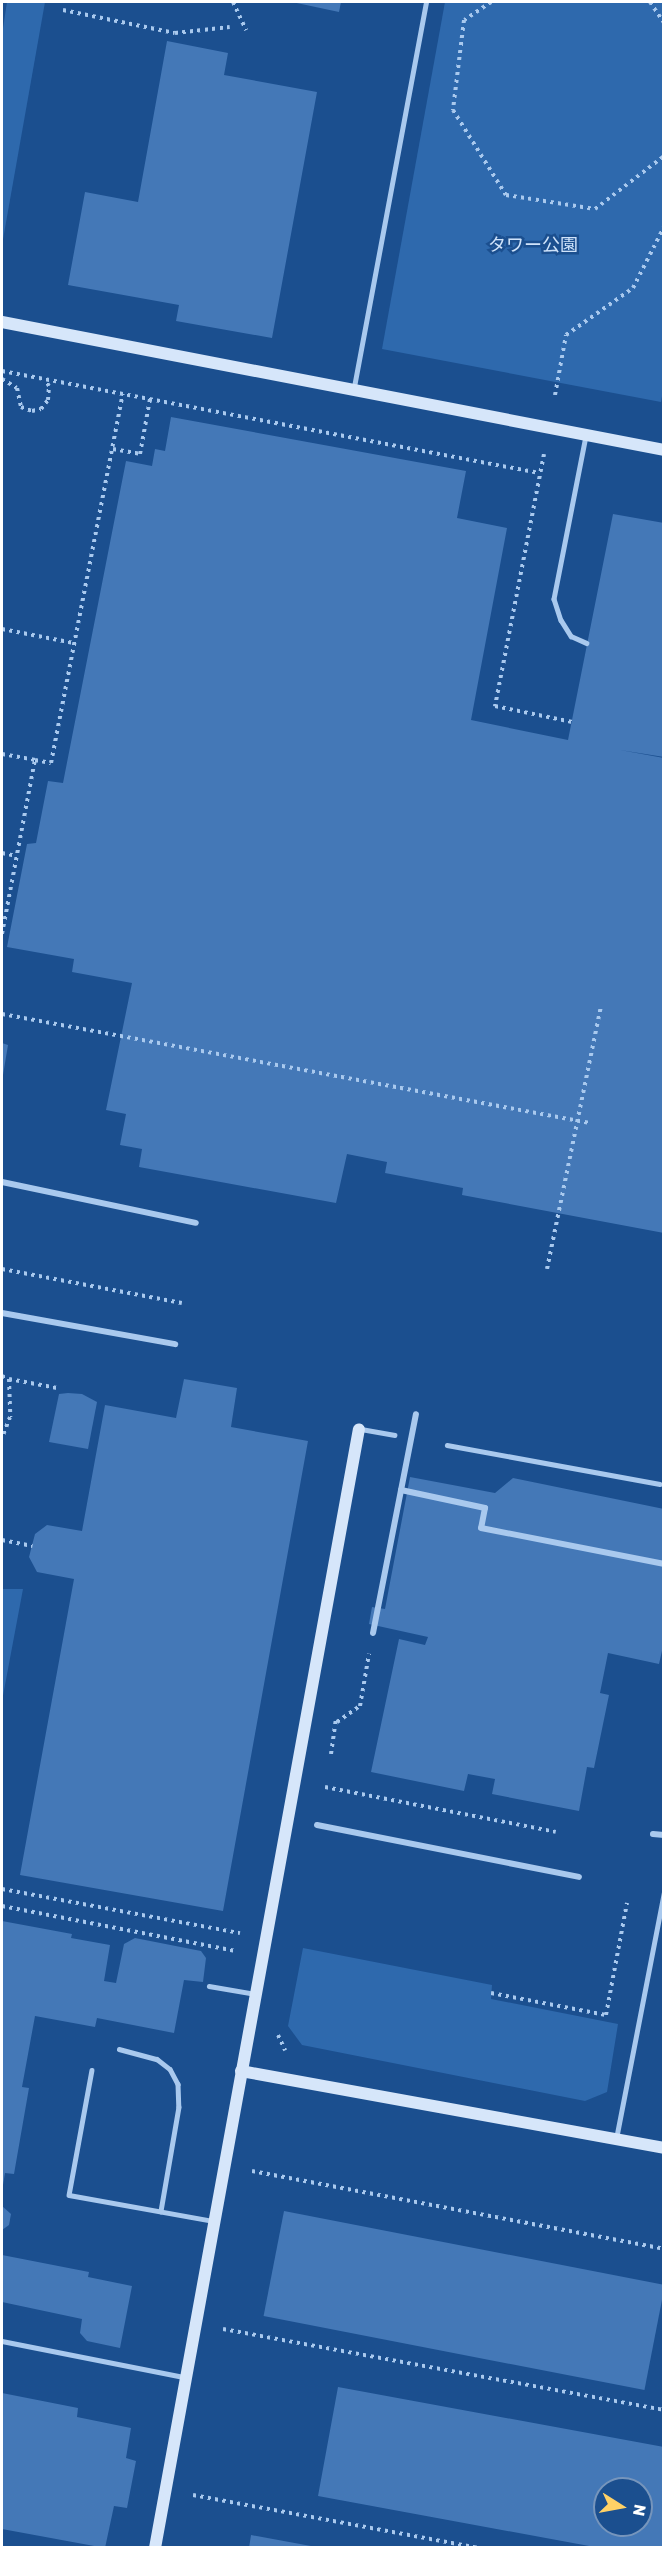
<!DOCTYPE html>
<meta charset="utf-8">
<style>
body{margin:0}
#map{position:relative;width:665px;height:2549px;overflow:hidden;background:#1b4f8f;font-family:Rubik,"Noto Sans JP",sans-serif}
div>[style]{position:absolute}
.green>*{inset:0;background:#2e69ad}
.building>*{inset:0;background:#4478b7;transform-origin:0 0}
.path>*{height:4px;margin-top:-2px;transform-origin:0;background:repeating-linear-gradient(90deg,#a9c9ee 0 3px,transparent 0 7.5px)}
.lane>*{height:4.5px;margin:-2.25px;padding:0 2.25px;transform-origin:2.25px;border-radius:2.25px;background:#a9c9ee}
.street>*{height:6px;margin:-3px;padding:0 3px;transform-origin:3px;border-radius:3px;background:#a9c9ee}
.secondary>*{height:12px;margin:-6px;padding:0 6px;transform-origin:6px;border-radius:6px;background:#d6e6fa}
span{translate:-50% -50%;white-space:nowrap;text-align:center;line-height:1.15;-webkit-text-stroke:5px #1b4f8f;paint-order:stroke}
.park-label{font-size:18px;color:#cfe3fa}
.frame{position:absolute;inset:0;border:3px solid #fff;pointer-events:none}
.north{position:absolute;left:593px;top:2477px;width:60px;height:60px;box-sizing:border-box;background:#1b4f8f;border:2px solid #7695bc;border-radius:50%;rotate:101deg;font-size:16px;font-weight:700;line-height:24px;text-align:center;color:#fff}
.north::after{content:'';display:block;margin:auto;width:21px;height:27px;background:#ffd166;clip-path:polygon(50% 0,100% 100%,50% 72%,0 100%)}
</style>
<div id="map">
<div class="green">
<div style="clip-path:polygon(7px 2px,45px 2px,2px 245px,2px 35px)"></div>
<div style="clip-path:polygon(445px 2px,663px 2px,664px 385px,661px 402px,382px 349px)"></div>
<div style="clip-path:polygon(2px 1589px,23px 1589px,2px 1701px)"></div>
<div style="clip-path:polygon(303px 1948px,492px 1985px,491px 1999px,618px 2024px,607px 2092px,585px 2101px,302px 2045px,288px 2026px)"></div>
</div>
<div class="building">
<div style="clip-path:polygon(292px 2px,341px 2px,339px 12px)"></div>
<div style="clip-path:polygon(167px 41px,228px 53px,224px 75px,317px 92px,272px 338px,176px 321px,179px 305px,68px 285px,85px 192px,138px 202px)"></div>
<div style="clip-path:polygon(171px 417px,466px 471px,457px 518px,507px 528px,471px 720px,568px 740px,613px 514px,664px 523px,664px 757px,620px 750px,664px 758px,664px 1233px,462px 1195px,463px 1188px,385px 1173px,387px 1162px,347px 1154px,336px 1203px,139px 1167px,142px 1149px,120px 1145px,126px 1114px,106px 1110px,132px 983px,72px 972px,74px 959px,7px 947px,27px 844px,36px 843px,48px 781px,63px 783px,126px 461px,152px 466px,155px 449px,165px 451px)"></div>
<div style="clip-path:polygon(2px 1043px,8px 1045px,3px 1075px,2px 1075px)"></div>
<div style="clip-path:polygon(184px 1379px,237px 1388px,231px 1427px,308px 1441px,223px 1911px,20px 1875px,74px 1579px,37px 1572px,29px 1557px,35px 1534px,47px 1525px,82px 1531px,105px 1405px,176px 1418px)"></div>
<div style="clip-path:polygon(68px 1393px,82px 1394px,97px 1402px,88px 1449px,49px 1442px,59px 1394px)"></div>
<div style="clip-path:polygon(410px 1477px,495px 1493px,513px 1478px,664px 1509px,664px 1642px,659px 1664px,608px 1653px,600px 1693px,609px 1695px,594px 1768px,587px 1767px,579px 1811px,492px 1794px,495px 1779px,468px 1774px,464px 1791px,371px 1772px,399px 1639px,425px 1645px,428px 1637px,369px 1624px,372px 1607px,385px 1609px)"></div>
<div style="clip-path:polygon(2px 1921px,72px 1934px,71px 1938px,110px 1945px,104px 1981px,116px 1983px,124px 1944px,135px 1938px,201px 1951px,206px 1958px,203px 1982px,184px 1980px,174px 2033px,97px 2018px,95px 2027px,35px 2016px,22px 2087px,29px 2088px,14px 2174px,5px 2173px,3px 2185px)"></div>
<div style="clip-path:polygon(2px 2206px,11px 2214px,9px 2225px,2px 2230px)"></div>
<div style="left:284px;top:2211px;width:388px;height:107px;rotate:11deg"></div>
<div style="clip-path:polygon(2px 2255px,89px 2272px,88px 2277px,132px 2286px,120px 2348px,87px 2341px,80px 2333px,82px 2319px,2px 2302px)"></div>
<div style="clip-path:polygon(evenodd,338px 2387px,664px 2447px,664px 2548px,600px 2548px,318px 2496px,338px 2387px,605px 2489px,641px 2489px,641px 2525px,605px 2525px,605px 2489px)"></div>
<div style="clip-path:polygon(2px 2393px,78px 2408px,77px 2417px,131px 2428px,126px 2458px,136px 2461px,127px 2508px,114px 2506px,105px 2548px,2px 2529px)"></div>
<div style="clip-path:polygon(251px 2535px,311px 2546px,311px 2548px,249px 2548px)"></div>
</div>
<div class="path">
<div style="left:233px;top:2px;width:31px;rotate:65deg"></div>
<div style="left:491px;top:2px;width:32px;rotate:146deg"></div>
<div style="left:464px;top:20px;width:91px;rotate:97deg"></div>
<div style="left:453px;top:110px;width:100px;rotate:58.1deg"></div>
<div style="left:506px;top:195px;width:90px;rotate:8.9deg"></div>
<div style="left:595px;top:209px;width:87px;rotate:-37.5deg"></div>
<div style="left:650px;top:2px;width:25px;rotate:56deg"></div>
<div style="left:63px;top:10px;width:114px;rotate:11.6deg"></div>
<div style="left:175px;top:33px;width:55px;rotate:-6.2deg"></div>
<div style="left:2px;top:371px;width:547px;rotate:10.75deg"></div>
<div style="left:2px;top:379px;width:17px;rotate:31deg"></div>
<div style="left:17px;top:388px;width:19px;rotate:78deg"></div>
<div style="left:21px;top:407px;width:12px;rotate:20deg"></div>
<div style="left:32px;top:411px;width:9px;rotate:-13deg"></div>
<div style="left:41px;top:409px;width:11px;rotate:-52deg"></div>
<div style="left:48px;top:400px;width:14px;rotate:-86deg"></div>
<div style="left:49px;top:386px;width:7px;rotate:-124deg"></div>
<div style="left:555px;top:395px;width:61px;rotate:-79.6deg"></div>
<div style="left:566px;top:335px;width:82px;rotate:-35deg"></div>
<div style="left:633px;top:288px;width:68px;rotate:-63.1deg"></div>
<div style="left:113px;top:449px;width:27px;rotate:10deg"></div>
<div style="left:140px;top:454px;width:56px;rotate:-79.7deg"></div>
<div style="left:544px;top:454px;width:257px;rotate:101deg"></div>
<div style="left:495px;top:706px;width:79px;rotate:11.7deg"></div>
<div style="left:2px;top:629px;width:73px;rotate:11deg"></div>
<div style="left:2px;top:754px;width:34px;rotate:10deg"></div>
<div style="left:2px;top:853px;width:14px;rotate:12deg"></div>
<div style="left:2px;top:934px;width:177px;rotate:-79.3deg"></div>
<div style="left:35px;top:760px;width:16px;rotate:11deg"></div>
<div style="left:51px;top:763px;width:376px;rotate:-79deg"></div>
<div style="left:2px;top:1014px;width:598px;rotate:10.5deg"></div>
<div style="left:2px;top:1269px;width:183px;rotate:10.7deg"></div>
<div style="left:547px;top:1269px;width:269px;rotate:-78.4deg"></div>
<div style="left:2px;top:1376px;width:8px;rotate:23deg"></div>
<div style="left:9px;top:1379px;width:38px;rotate:88deg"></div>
<div style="left:10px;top:1417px;width:22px;rotate:111deg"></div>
<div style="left:9px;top:1379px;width:49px;rotate:10.6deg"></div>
<div style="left:2px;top:1540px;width:31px;rotate:11deg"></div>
<div style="left:337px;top:1722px;width:28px;rotate:-35deg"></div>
<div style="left:360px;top:1706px;width:53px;rotate:-80.2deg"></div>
<div style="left:331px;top:1754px;width:37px;rotate:-82deg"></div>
<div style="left:325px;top:1787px;width:235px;rotate:11deg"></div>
<div style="left:2px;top:1889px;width:242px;rotate:10.5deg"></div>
<div style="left:2px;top:1906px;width:238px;rotate:10.9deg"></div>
<div style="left:491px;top:1993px;width:117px;rotate:10.8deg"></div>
<div style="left:606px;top:2015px;width:114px;rotate:-79.4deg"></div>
<div style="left:278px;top:2035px;width:17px;rotate:65deg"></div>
<div style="left:252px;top:2171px;width:419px;rotate:10.7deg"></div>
<div style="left:223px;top:2329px;width:448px;rotate:10.4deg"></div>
<div style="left:193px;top:2495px;width:292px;rotate:10.5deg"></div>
</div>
<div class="lane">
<div style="left:354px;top:387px;width:392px;rotate:-79.4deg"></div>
<div style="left:586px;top:436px;width:166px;rotate:101.1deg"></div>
<div style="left:554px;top:599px;width:22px;rotate:72deg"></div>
<div style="left:561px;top:620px;width:19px;rotate:58deg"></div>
<div style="left:571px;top:636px;width:17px;rotate:24deg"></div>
<div style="left:361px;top:1429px;width:34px;rotate:10deg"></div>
<div style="left:447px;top:1445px;width:216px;rotate:10.4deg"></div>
<div style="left:209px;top:1986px;width:48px;rotate:9.7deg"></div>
<div style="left:119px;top:2049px;width:39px;rotate:15deg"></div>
<div style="left:157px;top:2059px;width:16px;rotate:38deg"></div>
<div style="left:170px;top:2069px;width:17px;rotate:62deg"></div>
<div style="left:178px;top:2084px;width:23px;rotate:88deg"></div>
<div style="left:179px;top:2107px;width:106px;rotate:99.8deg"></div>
<div style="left:92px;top:2070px;width:127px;rotate:100.4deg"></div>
<div style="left:69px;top:2195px;width:147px;rotate:10.2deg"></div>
<div style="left:616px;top:2139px;width:252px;rotate:-79deg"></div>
<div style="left:2px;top:2341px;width:186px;rotate:11.2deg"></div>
</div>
<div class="street">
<div style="left:2px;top:1182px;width:198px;rotate:11.9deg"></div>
<div style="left:2px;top:1313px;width:176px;rotate:10.2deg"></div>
<div style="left:401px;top:1490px;width:86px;rotate:12.1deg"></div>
<div style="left:485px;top:1508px;width:20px;rotate:101deg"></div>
<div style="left:481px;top:1528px;width:187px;rotate:11.1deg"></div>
<div style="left:373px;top:1633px;width:223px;rotate:-78.9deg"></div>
<div style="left:317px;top:1825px;width:267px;rotate:11.2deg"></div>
<div style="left:653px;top:1834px;width:11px;rotate:5deg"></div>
</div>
<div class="secondary">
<div style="left:2px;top:322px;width:674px;rotate:10.94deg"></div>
<div style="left:241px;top:2071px;width:430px;rotate:10.3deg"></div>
<div style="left:155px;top:2548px;width:1137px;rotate:-79.67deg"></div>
</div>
<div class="park-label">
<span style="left:533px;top:245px">タワー公園</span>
</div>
<div class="frame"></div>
<div class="north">N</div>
</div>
